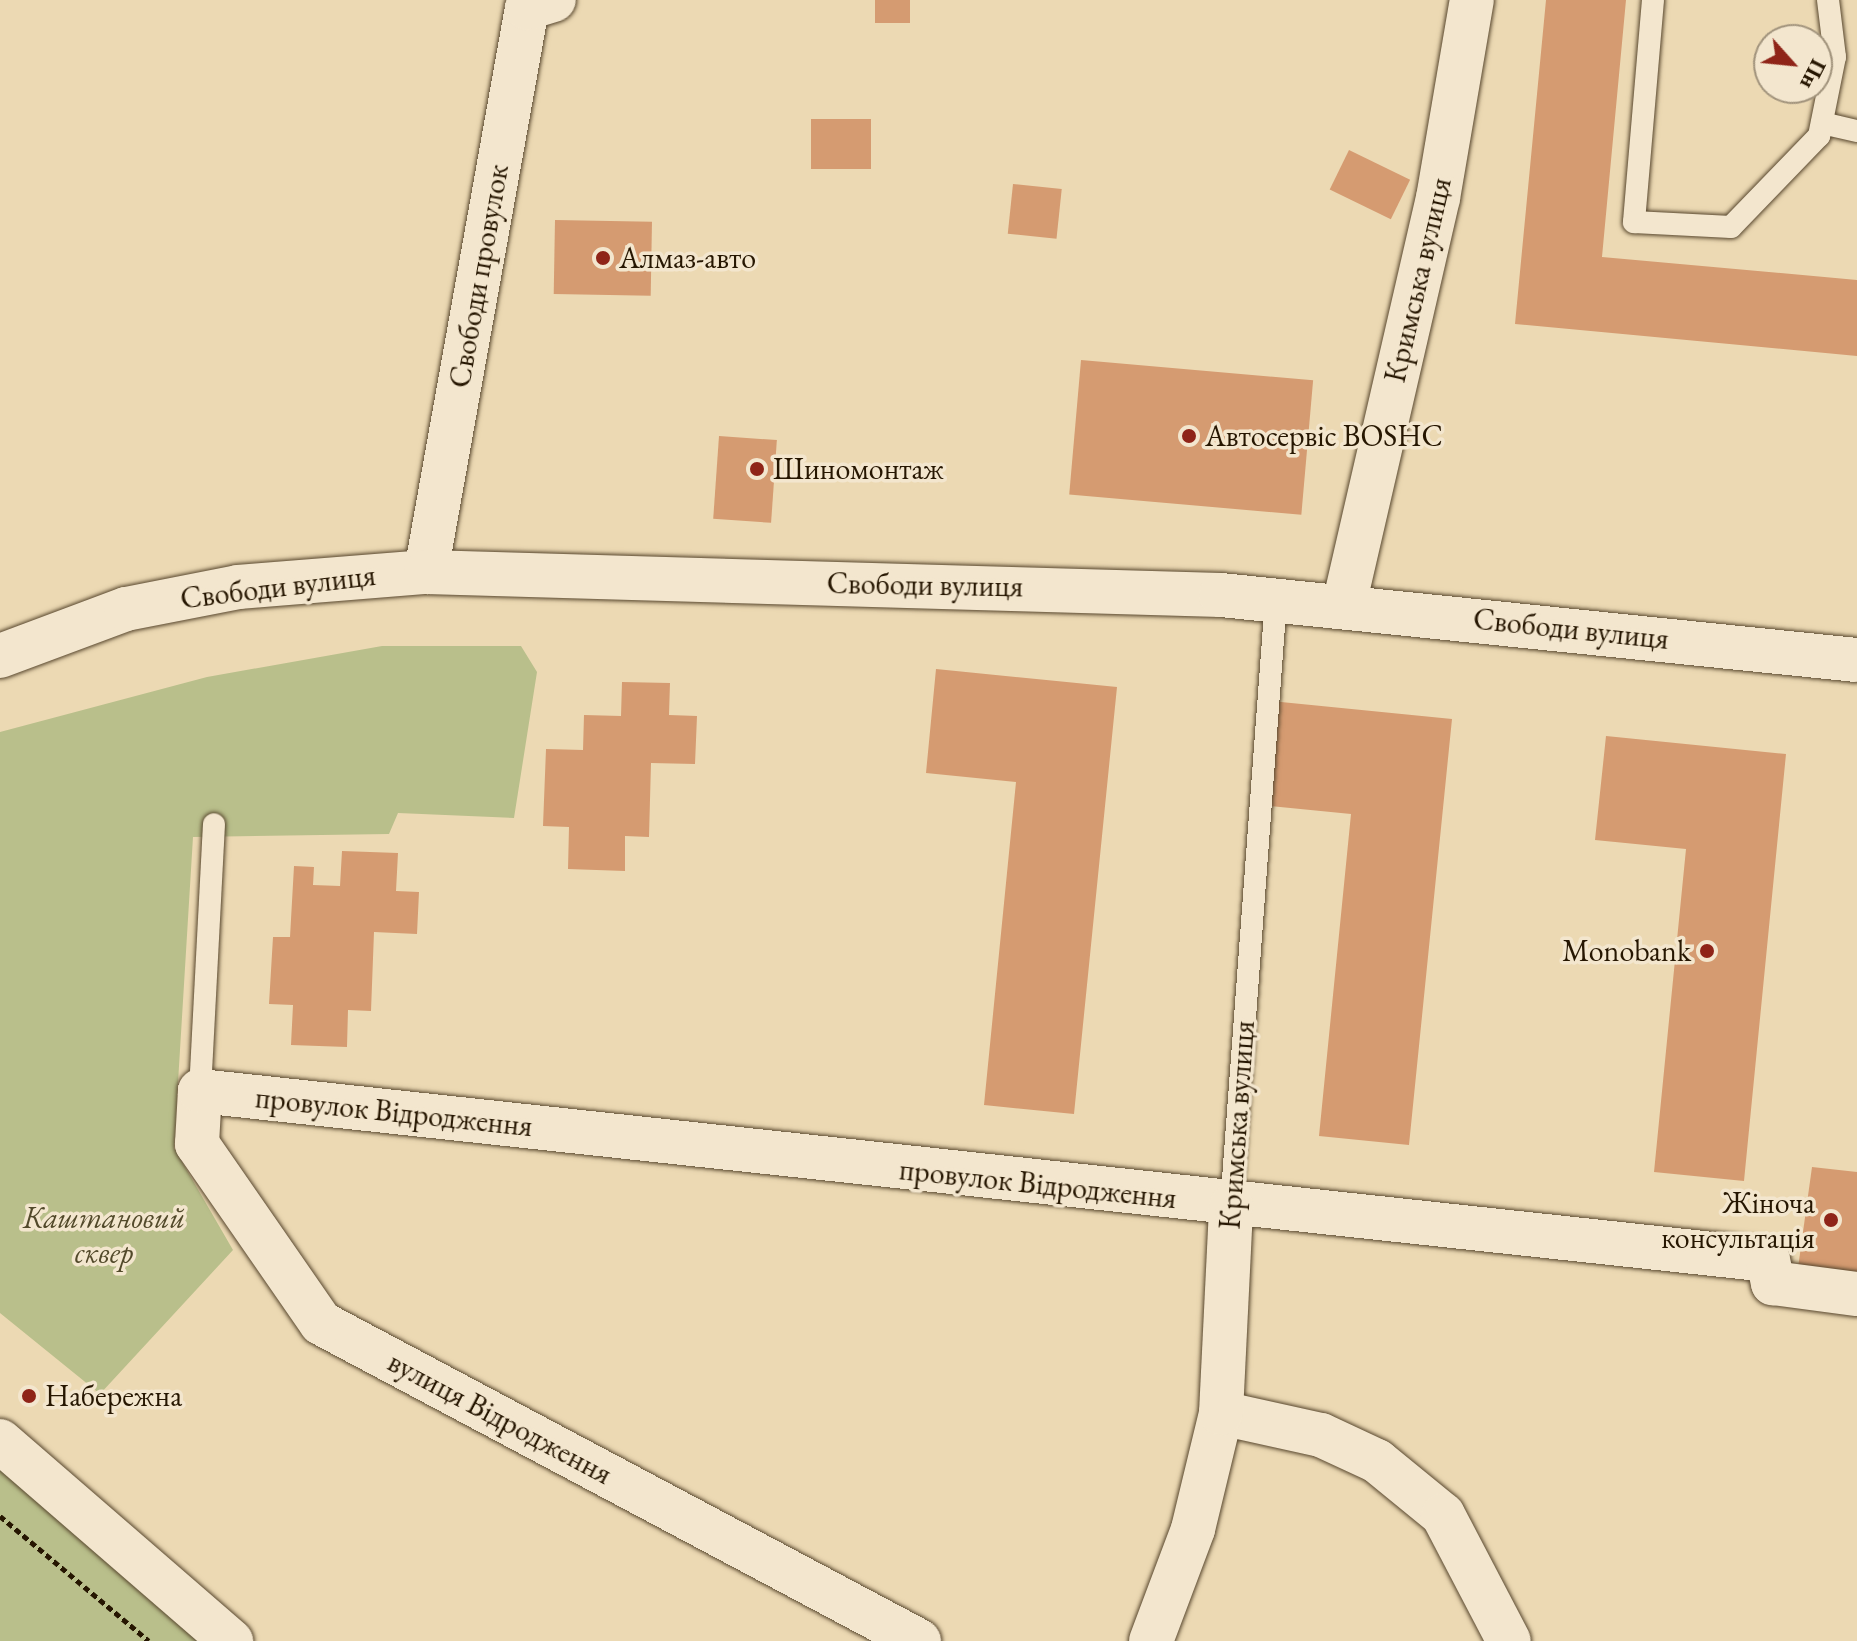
<!DOCTYPE html>
<meta charset="utf-8">
<style>
body{margin:0}
#map{position:relative;width:1857px;height:1641px;overflow:hidden;background:#ecd9b3;font-family:"EB Garamond",serif}
div>[style]{position:absolute}
.green>*{inset:0;background:#b9bf8b}
.building>*{inset:0;background:#d59b71;transform-origin:0 0}
.path>*{height:5px;margin-top:-2.5px;transform-origin:0;background:repeating-linear-gradient(90deg,#261601 0 6px,transparent 0 10px)}
.roads{filter:drop-shadow(0 0 2px #58472e) drop-shadow(0 0 2px #58472e)}
.service>*{height:22px;margin:-11px;padding:0 11px;transform-origin:11px;border-radius:11px;background:#f3e6ce}
.minor>*{height:44px;margin:-22px;padding:0 22px;transform-origin:22px;border-radius:22px;background:#f3e6ce}
.tertiary>*{height:44px;margin:-22px;padding:0 22px;transform-origin:22px;border-radius:22px;background:#f3e6ce}
.secondary>*{height:44px;margin:-22px;padding:0 22px;transform-origin:22px;border-radius:22px;background:#f3e6ce}
.dots>*{width:22px;height:22px;translate:-50% -50%;box-sizing:border-box;border:4px solid #f3e6ce;border-radius:50%}
span{translate:-50% -50%;white-space:nowrap;text-align:center;line-height:1.15;-webkit-text-stroke:7px #f3e6ce;paint-order:stroke}
.poi-label{font-size:30px;color:#261601}
.left{translate:0 -50%;text-align:left}
.right{translate:-100% -50%;text-align:right}
.street-label{font-size:30px;color:#261601}
.park-label{font-size:30px;color:#52492a;font-style:italic}
.north{position:absolute;left:1753px;top:24px;width:80px;height:80px;box-sizing:border-box;background:#f3e6ce;border:2px solid #a1937c;border-radius:50%;rotate:117deg;font-size:22px;font-weight:700;line-height:32px;text-align:center;color:#261601}
.north::after{content:'';display:block;margin:auto;width:28px;height:36px;background:#8f2418;clip-path:polygon(50% 0,100% 100%,50% 72%,0 100%)}
</style>
<div id="map">
<div class="green">
<div style="clip-path:polygon(382px 646px,521px 646px,537px 672px,514px 818px,398px 813px,389px 834px,193px 837px,174px 1148px,233px 1250px,100px 1394px,0 1313px,0 732px,207px 677px)"></div>
<div style="clip-path:polygon(0 1466px,200px 1641px,0 1641px)"></div>
</div>
<div class="building">
<div style="left:875px;top:0;width:35px;height:23px"></div>
<div style="clip-path:polygon(1546px 0,1626px 0,1602px 257px,1857px 280px,1857px 356px,1515px 324px)"></div>
<div style="left:811px;top:119px;width:60px;height:50px"></div>
<div style="left:1349px;top:150px;width:68px;height:44px;rotate:26deg"></div>
<div style="left:1013px;top:184px;width:49px;height:50px;rotate:6deg"></div>
<div style="left:555px;top:220px;width:97px;height:74px;rotate:1deg"></div>
<div style="left:1081px;top:360px;width:233px;height:135px;rotate:5deg"></div>
<div style="left:719px;top:436px;width:58px;height:83px;rotate:4deg"></div>
<div style="clip-path:polygon(936px 669px,1117px 687px,1074px 1114px,984px 1105px,1016px 782px,926px 773px)"></div>
<div style="clip-path:polygon(622px 682px,670px 683px,669px 715px,697px 716px,695px 764px,651px 763px,649px 837px,625px 836px,625px 871px,568px 869px,569px 827px,543px 826px,546px 749px,583px 750px,584px 715px,621px 716px)"></div>
<div style="clip-path:polygon(1271px 701px,1452px 719px,1409px 1145px,1319px 1136px,1351px 814px,1261px 805px)"></div>
<div style="clip-path:polygon(1606px 736px,1786px 754px,1744px 1181px,1654px 1172px,1686px 849px,1595px 840px)"></div>
<div style="clip-path:polygon(342px 851px,398px 853px,396px 891px,419px 892px,417px 934px,374px 932px,371px 1011px,348px 1010px,347px 1047px,291px 1045px,293px 1005px,269px 1004px,273px 937px,290px 937px,294px 866px,314px 867px,313px 885px,340px 886px)"></div>
<div style="clip-path:polygon(1812px 1167px,1857px 1172px,1857px 1275px,1798px 1268px)"></div>
</div>
<div class="path">
<div style="left:0;top:1516px;width:194px;rotate:40deg"></div>
</div>
<div class="roads">
<div class="service">
<div style="left:1653px;top:0;width:223px;rotate:94.9deg"></div>
<div style="left:1634px;top:222px;width:97px;rotate:3deg"></div>
<div style="left:1731px;top:227px;width:127px;rotate:-46deg"></div>
<div style="left:1819px;top:136px;width:81px;rotate:-78.6deg"></div>
<div style="left:1835px;top:57px;width:57px;rotate:-97deg"></div>
<div style="left:1822px;top:123px;width:36px;rotate:13deg"></div>
<div style="left:200px;top:1091px;width:267px;rotate:-87deg"></div>
<div style="left:1231px;top:1206px;width:609px;rotate:-85.76deg"></div>
</div>
<div class="minor">
<div style="left:426px;top:572px;width:573px;rotate:-79.85deg"></div>
<div style="left:527px;top:8px;width:28px;rotate:-17deg"></div>
<div style="left:1344px;top:605px;width:418px;rotate:-77deg"></div>
<div style="left:1438px;top:198px;width:201px;rotate:-80.3deg"></div>
<div style="left:1221px;top:1413px;width:102px;rotate:12.4deg"></div>
<div style="left:1321px;top:1435px;width:62px;rotate:24.9deg"></div>
<div style="left:1377px;top:1461px;width:85px;rotate:39.3deg"></div>
<div style="left:1443px;top:1515px;width:142px;rotate:62.4deg"></div>
<div style="left:919px;top:1641px;width:677px;rotate:-152deg"></div>
<div style="left:321px;top:1323px;width:218px;rotate:-124.7deg"></div>
<div style="left:197px;top:1144px;width:53px;rotate:-86.8deg"></div>
<div style="left:200px;top:1091px;width:1577px;rotate:6.15deg"></div>
<div style="left:1768px;top:1260px;width:24px;rotate:78deg"></div>
<div style="left:1773px;top:1283px;width:85px;rotate:7.5deg"></div>
<div style="left:1151px;top:1641px;width:120px;rotate:-69.4deg"></div>
<div style="left:1193px;top:1529px;width:119px;rotate:-76.4deg"></div>
<div style="left:1221px;top:1413px;width:207px;rotate:-87.2deg"></div>
</div>
<div class="tertiary">
<div style="left:0;top:656px;width:134px;rotate:-20.5deg"></div>
<div style="left:126px;top:609px;width:114px;rotate:-11.1deg"></div>
<div style="left:238px;top:587px;width:189px;rotate:-4.6deg"></div>
<div style="left:426px;top:572px;width:795px;rotate:1.66deg"></div>
<div style="left:1221px;top:595px;width:639px;rotate:5.84deg"></div>
</div>
<div class="secondary">
<div style="left:0;top:1441px;width:306px;rotate:40.9deg"></div>
</div>
</div>
<div class="dots">
<div style="left:603px;top:258px;background:#8f2418"></div>
<div style="left:1189px;top:436px;background:#8f2418"></div>
<div style="left:757px;top:469px;background:#8f2418"></div>
<div style="left:1707px;top:951px;background:#8f2418"></div>
<div style="left:1831px;top:1220px;background:#8f2418"></div>
<div style="left:29px;top:1396px;background:#8f2418"></div>
</div>
<div class="poi-label">
<span class="left" style="left:619px;top:258px">Алмаз-авто</span>
<span class="left" style="left:1205px;top:436px">Автосервіс BOSHC</span>
<span class="left" style="left:773px;top:469px">Шиномонтаж</span>
<span class="right" style="left:1691px;top:951px">Monobank</span>
<span class="right" style="left:1815px;top:1220px">Жіноча<br>консультація</span>
<span class="left" style="left:45px;top:1396px">Набережна</span>
</div>
<div class="street-label">
<span style="left:479px;top:276px;rotate:-80deg">Свободи провулок</span>
<span style="left:1418px;top:280px;rotate:-77deg">Кримська вулиця</span>
<span style="left:925px;top:585px;rotate:1deg">Свободи вулиця</span>
<span style="left:278px;top:587px;rotate:-7deg">Свободи вулиця</span>
<span style="left:1571px;top:629px;rotate:6deg">Свободи вулиця</span>
<span style="left:394px;top:1112px;rotate:6deg">провулок Відродження</span>
<span style="left:1237px;top:1125px;rotate:-86deg">Кримська вулиця</span>
<span style="left:1038px;top:1184px;rotate:6deg">провулок Відродження</span>
<span style="left:500px;top:1418px;rotate:28deg">вулиця Відродження</span>
</div>
<div class="park-label">
<span style="left:104px;top:1235px">Каштановий<br>сквер</span>
</div>
<div class="north">Пн</div>
</div>
